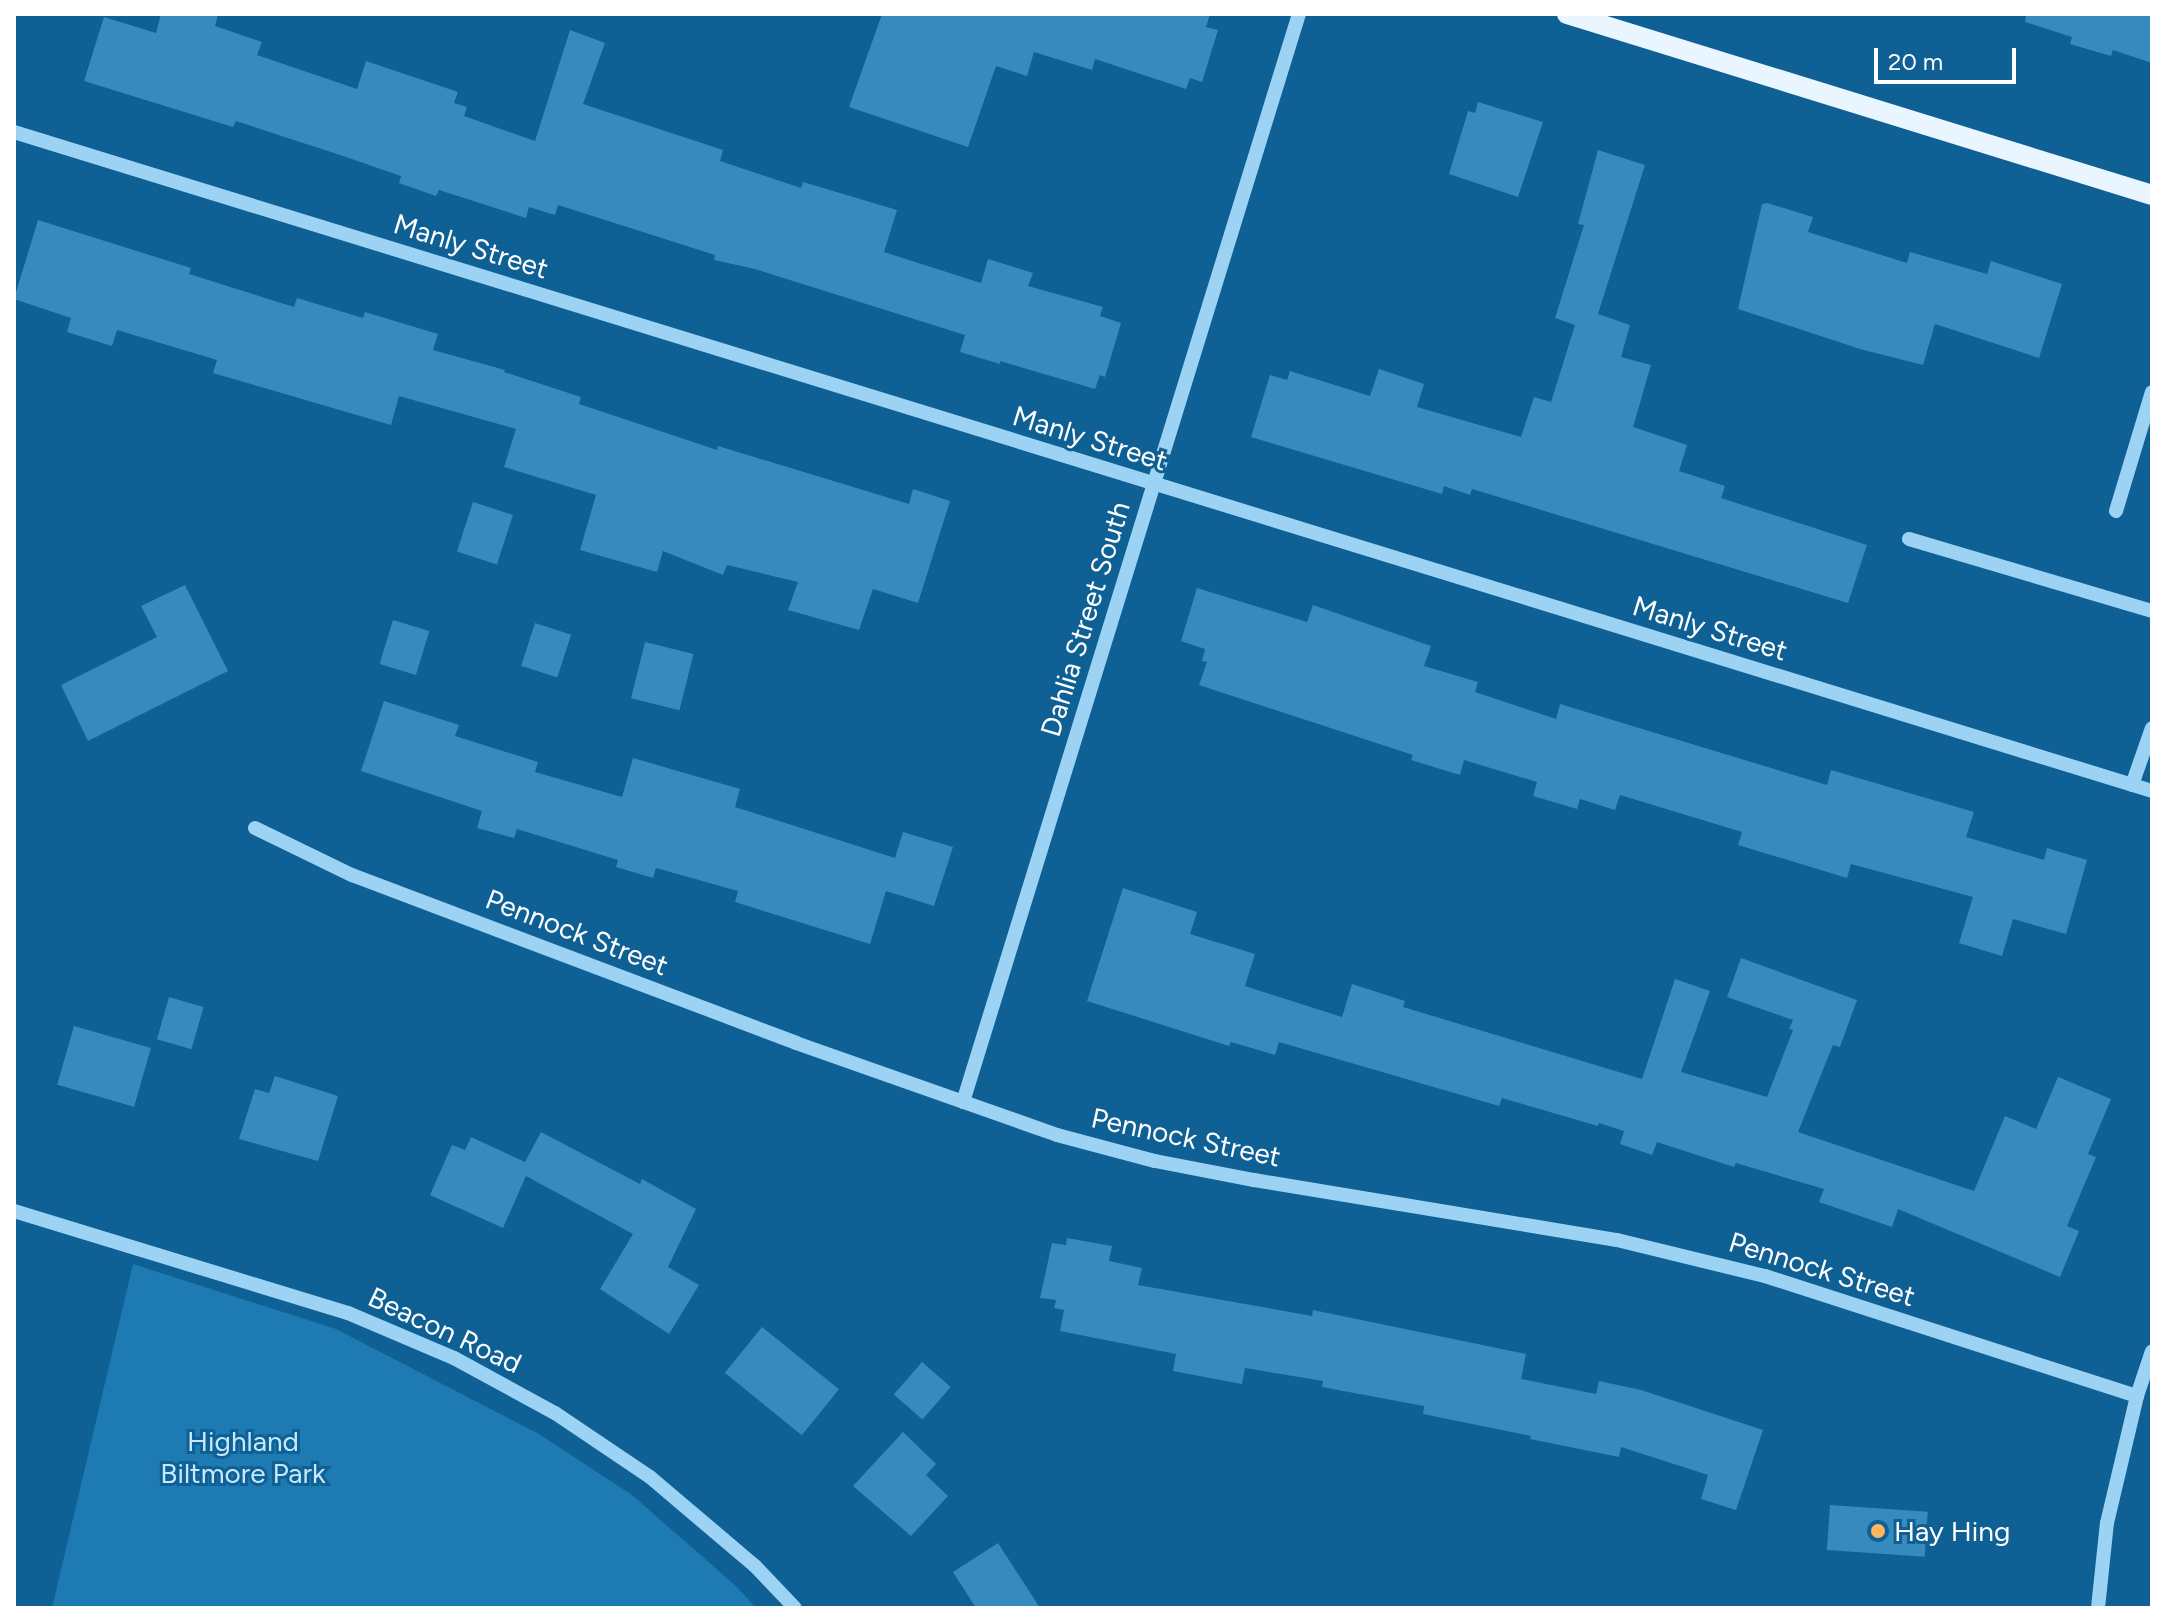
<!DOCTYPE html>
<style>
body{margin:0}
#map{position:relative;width:2166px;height:1622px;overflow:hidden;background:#0f6094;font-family:Figtree,sans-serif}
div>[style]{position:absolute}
.green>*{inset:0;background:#1d7ab2}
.building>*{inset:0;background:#378abd;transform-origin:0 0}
.minor>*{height:14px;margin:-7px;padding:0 7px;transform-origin:7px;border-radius:7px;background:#9cd3f4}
.major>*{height:20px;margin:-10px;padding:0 10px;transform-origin:10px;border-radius:10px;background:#e9f5ff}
.dots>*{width:22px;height:22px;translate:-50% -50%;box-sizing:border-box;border:4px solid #0f6094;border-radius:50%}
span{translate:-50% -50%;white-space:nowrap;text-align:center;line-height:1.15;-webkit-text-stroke:6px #0f6094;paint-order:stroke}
.street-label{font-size:28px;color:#fff}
.park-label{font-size:28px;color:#c4e8fe}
.poi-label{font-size:28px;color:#fff}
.left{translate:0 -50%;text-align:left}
.frame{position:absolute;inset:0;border:16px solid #fff;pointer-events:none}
.scale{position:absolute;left:1874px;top:48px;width:142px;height:36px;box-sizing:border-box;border:4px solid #fff;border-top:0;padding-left:10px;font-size:24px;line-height:28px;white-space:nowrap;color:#fff;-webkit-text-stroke:6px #0f6094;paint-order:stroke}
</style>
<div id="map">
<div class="green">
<div style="clip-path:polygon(133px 1264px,336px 1329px,539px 1434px,632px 1495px,736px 1586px,756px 1608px,52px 1608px)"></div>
</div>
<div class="building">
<div style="clip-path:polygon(161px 14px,218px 14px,215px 26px,262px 42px,257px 55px,357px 89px,366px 61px,458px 92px,454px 103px,467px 107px,464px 116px,535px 141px,570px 30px,605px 43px,583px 104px,723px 150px,720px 161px,801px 188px,803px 182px,897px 210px,884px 252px,981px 283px,988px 259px,1033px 273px,1028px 286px,1103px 307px,1100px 316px,1121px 323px,1105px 377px,1100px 375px,1095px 389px,1000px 361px,1000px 364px,960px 352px,965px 335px,755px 269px,714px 260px,715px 255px,558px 205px,555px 215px,529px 207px,526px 218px,439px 190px,436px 196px,399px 183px,401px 176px,337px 154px,236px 121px,233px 127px,84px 81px,104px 17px,156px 33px)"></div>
<div style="clip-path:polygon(882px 14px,1210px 14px,1206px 27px,1218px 30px,1202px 82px,1190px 78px,1186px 89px,1095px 59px,1092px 70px,1034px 52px,1027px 76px,996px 66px,968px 147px,849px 107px)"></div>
<div style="clip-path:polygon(2026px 14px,2152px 14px,2152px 63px,2113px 50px,2111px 56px,2070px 44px,2072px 37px,2025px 22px)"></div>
<div style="clip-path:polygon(1478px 102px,1543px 122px,1518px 197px,1449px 174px,1468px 111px,1475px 113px)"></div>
<div style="clip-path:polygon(1598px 150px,1645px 165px,1598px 314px,1630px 325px,1621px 357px,1651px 365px,1633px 427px,1687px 445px,1679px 471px,1725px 486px,1721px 498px,1867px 545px,1848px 603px,1472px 489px,1470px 495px,1444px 486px,1442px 494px,1251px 437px,1270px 375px,1287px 380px,1290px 371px,1370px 396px,1379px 369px,1424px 384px,1417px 407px,1521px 437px,1534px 397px,1551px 402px,1575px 325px,1555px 318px,1584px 225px,1578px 224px)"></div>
<div style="clip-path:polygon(1767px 203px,1813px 217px,1808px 232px,1907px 263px,1910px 252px,1987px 274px,1991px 261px,2062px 284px,2039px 358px,1935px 324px,1923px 365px,1860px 349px,1738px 309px,1762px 204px)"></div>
<div style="clip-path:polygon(38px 220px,191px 268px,189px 274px,294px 307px,297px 298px,363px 318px,365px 312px,438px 334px,433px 350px,505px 370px,504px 372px,581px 397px,579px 404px,717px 450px,718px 446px,909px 504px,913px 489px,950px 501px,918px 603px,873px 589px,859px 630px,788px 610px,798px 582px,727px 565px,723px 575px,663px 551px,657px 572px,580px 550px,596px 495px,504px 467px,516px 429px,399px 396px,391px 425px,213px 373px,217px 360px,117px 330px,112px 346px,67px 332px,71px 318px,14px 299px)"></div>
<div style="left:473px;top:502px;width:42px;height:52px;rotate:18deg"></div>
<div style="clip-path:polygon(185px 585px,228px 671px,88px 741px,61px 685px,157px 637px,141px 606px)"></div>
<div style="clip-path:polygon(1197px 588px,1307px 622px,1313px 605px,1431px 646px,1424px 666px,1478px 682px,1475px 692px,1556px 719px,1560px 704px,1827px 785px,1831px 770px,1974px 812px,1966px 837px,2044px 860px,2047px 848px,2087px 860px,2066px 934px,2013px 919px,2002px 956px,1959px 943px,1973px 897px,1851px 864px,1847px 878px,1738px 845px,1742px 832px,1620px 795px,1615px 810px,1580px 799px,1577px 809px,1533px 796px,1537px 782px,1464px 760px,1460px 775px,1411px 760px,1413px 755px,1199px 685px,1207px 662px,1202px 661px,1205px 649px,1181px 641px)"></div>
<div style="left:393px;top:620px;width:38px;height:46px;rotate:17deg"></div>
<div style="left:535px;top:623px;width:38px;height:45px;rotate:18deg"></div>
<div style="left:645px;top:642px;width:50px;height:58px;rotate:14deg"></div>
<div style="clip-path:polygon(384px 701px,459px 725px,455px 736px,538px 762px,535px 772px,622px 797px,633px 758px,740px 789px,735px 807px,895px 858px,903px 832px,953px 847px,934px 906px,886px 891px,870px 944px,735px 902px,738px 891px,656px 868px,653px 878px,616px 867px,618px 860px,517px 829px,514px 838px,477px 828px,482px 811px,361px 771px)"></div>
<div style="clip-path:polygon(1123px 888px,1197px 912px,1190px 934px,1255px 954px,1245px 986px,1342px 1017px,1352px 984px,1405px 1001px,1403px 1007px,1642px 1079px,1675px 979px,1710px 991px,1681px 1072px,1767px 1097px,1793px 1030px,1789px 1029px,1793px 1020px,1727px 997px,1741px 958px,1857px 1000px,1840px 1047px,1833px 1045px,1798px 1132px,1974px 1191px,2005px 1116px,2036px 1129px,2058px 1077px,2111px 1099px,2088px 1154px,2096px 1157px,2067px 1226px,2079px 1231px,2060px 1277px,1898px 1209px,1892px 1227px,1819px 1202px,1824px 1189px,1736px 1163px,1734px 1167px,1657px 1142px,1652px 1155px,1620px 1144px,1624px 1131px,1599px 1123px,1598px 1126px,1502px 1098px,1499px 1106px,1279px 1042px,1275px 1055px,1231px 1042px,1229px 1046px,1087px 1001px)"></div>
<div style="left:169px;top:997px;width:36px;height:44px;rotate:16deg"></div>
<div style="left:74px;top:1026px;width:80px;height:61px;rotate:16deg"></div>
<div style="clip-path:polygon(275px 1076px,338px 1096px,318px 1161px,239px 1139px,255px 1089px,269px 1093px)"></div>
<div style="clip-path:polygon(541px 1132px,640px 1184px,642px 1179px,696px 1209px,668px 1267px,699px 1285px,669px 1334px,600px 1289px,633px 1234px,526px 1176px,503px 1228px,430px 1195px,452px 1145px,465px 1150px,471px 1137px,525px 1162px)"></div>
<div style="clip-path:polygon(1067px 1238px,1112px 1246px,1109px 1261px,1142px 1268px,1138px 1285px,1312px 1316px,1313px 1310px,1526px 1354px,1521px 1379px,1596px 1394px,1599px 1381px,1641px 1390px,1763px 1430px,1736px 1510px,1701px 1499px,1708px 1475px,1621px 1447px,1619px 1457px,1530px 1439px,1531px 1436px,1423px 1414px,1424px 1406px,1322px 1387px,1323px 1381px,1245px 1368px,1242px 1384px,1173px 1371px,1176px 1354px,1060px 1331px,1064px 1310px,1054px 1308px,1056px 1300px,1040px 1298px,1052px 1243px,1066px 1245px)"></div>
<div style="left:762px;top:1327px;width:99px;height:59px;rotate:39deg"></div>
<div style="left:922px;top:1362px;width:38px;height:43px;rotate:41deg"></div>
<div style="clip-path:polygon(903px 1432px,936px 1464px,926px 1475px,948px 1496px,911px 1536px,853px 1486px)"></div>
<div style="left:1830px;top:1505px;width:98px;height:45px;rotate:4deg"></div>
<div style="clip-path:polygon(998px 1543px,1040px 1608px,976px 1608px,953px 1572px)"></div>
</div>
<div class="minor">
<div style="left:14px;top:132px;width:2237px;rotate:17.13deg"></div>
<div style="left:2116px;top:511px;width:124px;rotate:-73.2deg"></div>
<div style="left:1909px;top:539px;width:253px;rotate:16.5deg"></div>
<div style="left:2132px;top:785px;width:60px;rotate:-70.7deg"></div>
<div style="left:255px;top:828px;width:108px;rotate:25.9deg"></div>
<div style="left:352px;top:875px;width:475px;rotate:20.7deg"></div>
<div style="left:796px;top:1043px;width:277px;rotate:19.4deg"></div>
<div style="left:1057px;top:1135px;width:101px;rotate:14.9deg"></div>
<div style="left:1155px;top:1161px;width:101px;rotate:10.9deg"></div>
<div style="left:1254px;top:1180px;width:368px;rotate:9.4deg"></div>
<div style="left:1617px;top:1240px;width:152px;rotate:13.7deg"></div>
<div style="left:1765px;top:1276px;width:391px;rotate:17.9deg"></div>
<div style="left:963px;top:1102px;width:1139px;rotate:-72.84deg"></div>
<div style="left:14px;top:1211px;width:349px;rotate:17deg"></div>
<div style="left:348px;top:1313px;width:115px;rotate:23deg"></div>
<div style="left:454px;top:1358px;width:115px;rotate:28.6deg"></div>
<div style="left:555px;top:1413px;width:115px;rotate:34deg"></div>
<div style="left:650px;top:1477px;width:138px;rotate:40.3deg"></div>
<div style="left:755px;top:1566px;width:58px;rotate:46.4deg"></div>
<div style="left:2098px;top:1608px;width:85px;rotate:-84deg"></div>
<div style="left:2107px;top:1523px;width:130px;rotate:-76.7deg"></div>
<div style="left:2137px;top:1396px;width:47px;rotate:-71.6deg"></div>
</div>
<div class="major">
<div style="left:1567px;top:14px;width:612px;rotate:17.19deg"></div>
</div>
<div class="dots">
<div style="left:1878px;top:1531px;background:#ffb65f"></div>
</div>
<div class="street-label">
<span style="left:471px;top:246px;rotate:17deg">Manly Street</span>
<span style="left:1090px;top:438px;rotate:17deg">Manly Street</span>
<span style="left:1085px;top:619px;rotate:-73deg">Dahlia Street South</span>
<span style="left:1710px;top:628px;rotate:17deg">Manly Street</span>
<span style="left:577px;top:932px;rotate:21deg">Pennock Street</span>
<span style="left:1186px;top:1137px;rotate:12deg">Pennock Street</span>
<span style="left:1822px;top:1269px;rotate:17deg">Pennock Street</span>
<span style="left:445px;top:1330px;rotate:25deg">Beacon Road</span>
</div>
<div class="park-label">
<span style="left:243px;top:1457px">Highland<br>Biltmore Park</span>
</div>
<div class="poi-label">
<span class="left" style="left:1894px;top:1531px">Hay Hing</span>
</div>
<div class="frame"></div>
<div class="scale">20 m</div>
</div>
